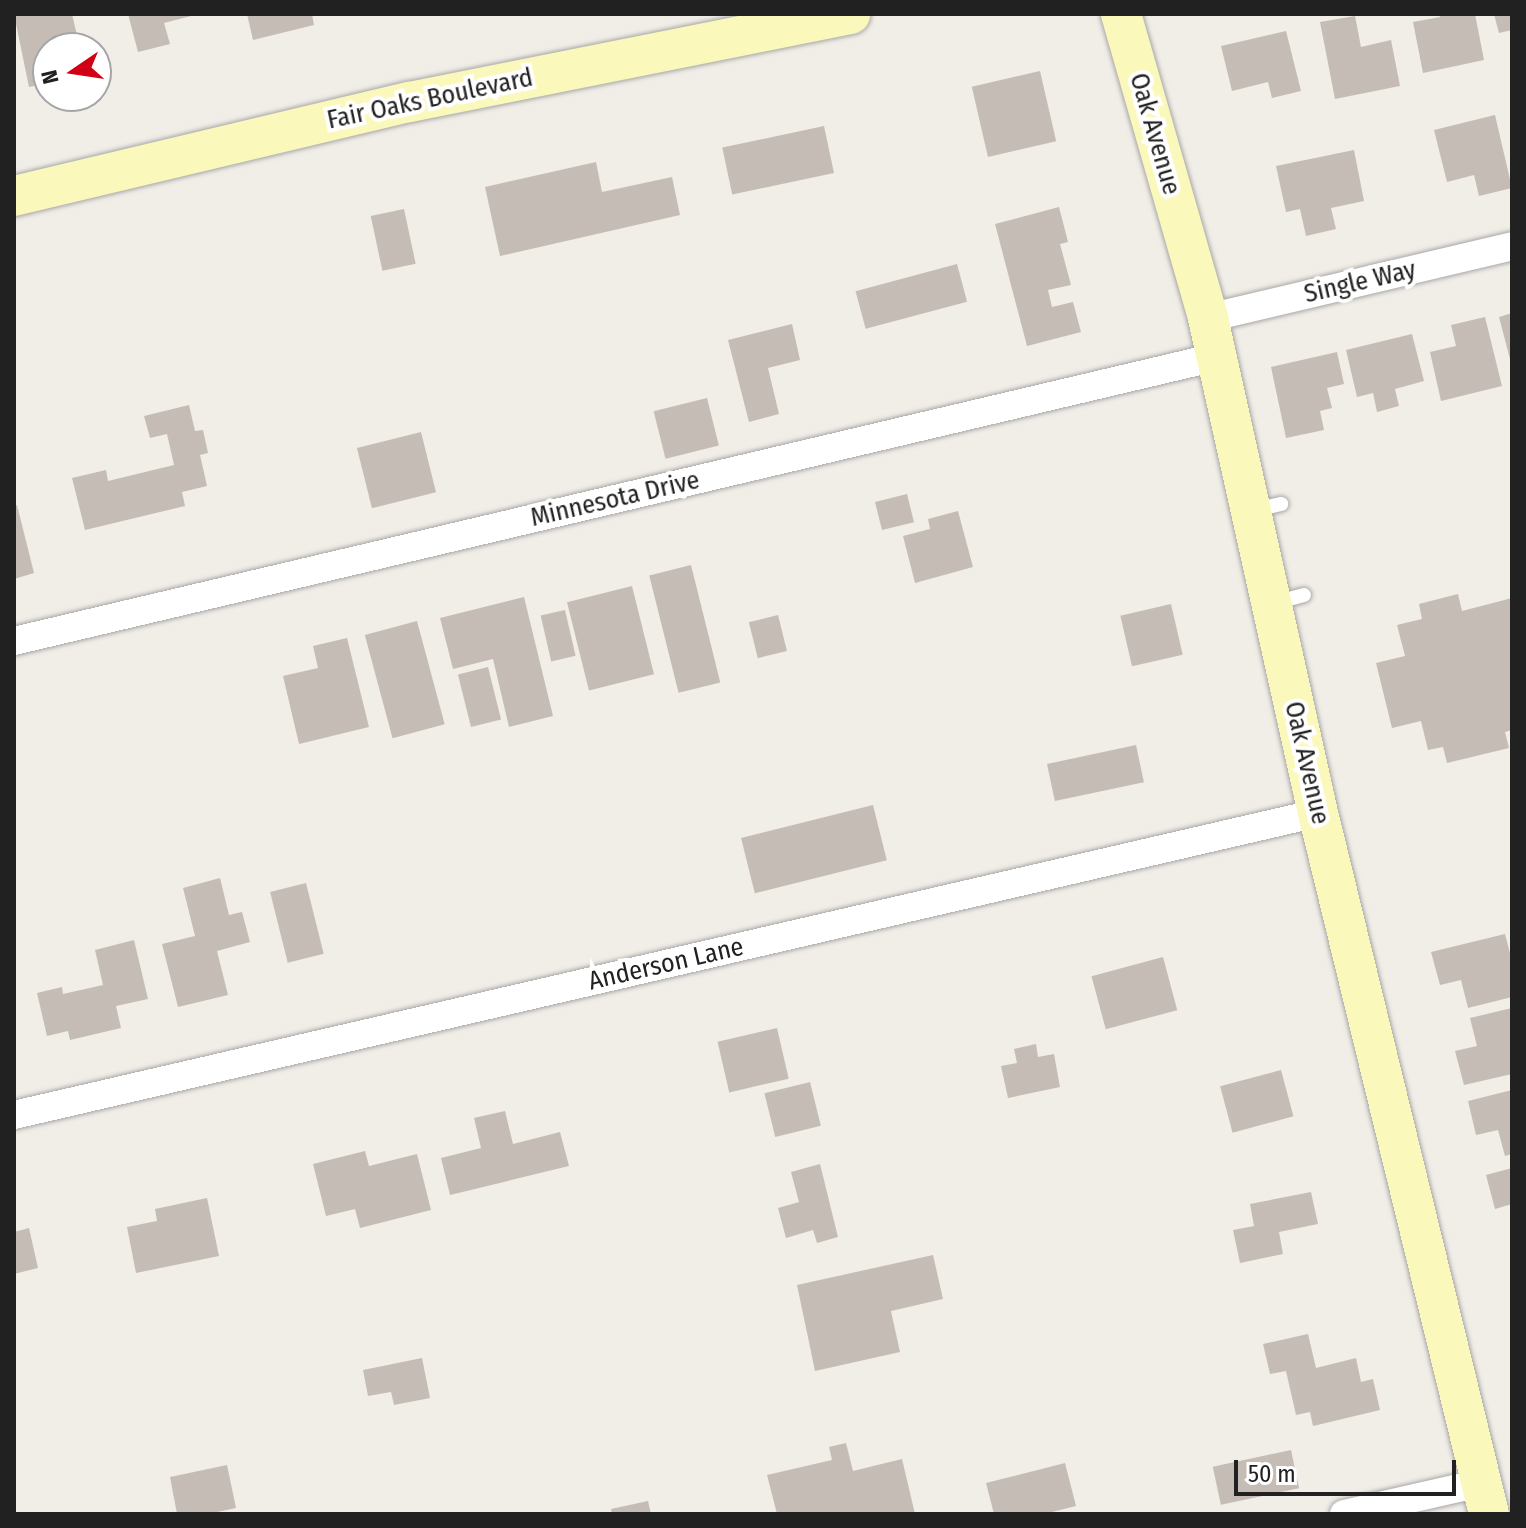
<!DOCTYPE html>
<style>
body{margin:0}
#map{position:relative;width:1526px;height:1528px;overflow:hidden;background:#f1ede7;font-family:"Fira Sans Condensed",sans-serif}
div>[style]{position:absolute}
.building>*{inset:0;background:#c6bcb6;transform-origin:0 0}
.roads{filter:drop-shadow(0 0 2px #a8a8a8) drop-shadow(0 0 2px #a8a8a8)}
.lane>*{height:14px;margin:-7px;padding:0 7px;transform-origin:7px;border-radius:7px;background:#fff}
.street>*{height:28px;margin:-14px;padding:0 14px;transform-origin:14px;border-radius:14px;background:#fff}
.secondary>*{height:40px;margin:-20px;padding:0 20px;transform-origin:20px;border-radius:20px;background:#fbf8bc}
span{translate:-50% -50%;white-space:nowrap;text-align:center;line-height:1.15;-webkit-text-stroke:8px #fff;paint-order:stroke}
.street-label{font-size:26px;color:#212121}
.frame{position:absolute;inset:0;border:16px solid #212121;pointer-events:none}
.north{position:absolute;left:32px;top:32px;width:80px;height:80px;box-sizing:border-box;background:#fff;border:2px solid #a6a6a6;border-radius:50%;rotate:257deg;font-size:22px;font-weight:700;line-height:32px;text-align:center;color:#212121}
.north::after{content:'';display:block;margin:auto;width:28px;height:36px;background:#d20014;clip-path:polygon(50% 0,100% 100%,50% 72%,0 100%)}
.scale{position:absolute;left:1234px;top:1460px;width:222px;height:36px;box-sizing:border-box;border:4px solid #212121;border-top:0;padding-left:10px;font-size:24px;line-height:28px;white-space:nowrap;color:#212121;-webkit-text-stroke:6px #fff;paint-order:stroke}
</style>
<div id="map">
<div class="building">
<div style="clip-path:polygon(14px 14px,72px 14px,80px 48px,48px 48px,48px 83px,29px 87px)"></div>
<div style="clip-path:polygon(128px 14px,195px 14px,195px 15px,164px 23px,170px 44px,138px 52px)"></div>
<div style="clip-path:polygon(247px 14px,312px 14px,314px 25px,253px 40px)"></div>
<div style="clip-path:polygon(1439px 14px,1475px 14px,1484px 60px,1423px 73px,1413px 22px,1440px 17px)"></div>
<div style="clip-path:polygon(1494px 14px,1512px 14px,1512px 30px,1499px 33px)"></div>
<div style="clip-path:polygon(1355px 16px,1361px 47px,1391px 40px,1400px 86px,1335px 99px,1320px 22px)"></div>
<div style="clip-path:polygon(1286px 31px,1301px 91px,1272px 98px,1268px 82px,1232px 91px,1221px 46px)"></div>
<div style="left:1040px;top:71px;width:72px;height:70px;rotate:77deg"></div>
<div style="clip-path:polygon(1495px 115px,1512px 188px,1479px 196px,1474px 175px,1447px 182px,1434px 130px)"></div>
<div style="left:824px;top:126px;width:48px;height:104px;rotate:78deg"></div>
<div style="clip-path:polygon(1354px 150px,1364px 201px,1331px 208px,1336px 229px,1306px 236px,1300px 209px,1286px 212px,1276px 166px)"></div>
<div style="clip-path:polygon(596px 162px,602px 192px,672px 177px,680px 215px,500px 256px,485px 187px)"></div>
<div style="clip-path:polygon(1059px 207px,1068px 242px,1060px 244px,1071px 285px,1048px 290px,1052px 307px,1073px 302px,1081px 332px,1027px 346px,995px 224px)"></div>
<div style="left:404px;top:209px;width:56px;height:34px;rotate:78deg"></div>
<div style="left:957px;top:264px;width:39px;height:105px;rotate:75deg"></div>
<div style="clip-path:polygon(1512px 313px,1512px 363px,1511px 363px,1499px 317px)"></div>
<div style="clip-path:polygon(1485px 317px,1502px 386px,1441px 401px,1430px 352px,1456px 346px,1451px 325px)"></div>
<div style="clip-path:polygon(792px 324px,800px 360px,768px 368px,779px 414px,749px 422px,728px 340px)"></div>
<div style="clip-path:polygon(1412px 334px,1424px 381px,1395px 389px,1399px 406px,1377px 412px,1373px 393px,1357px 397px,1346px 350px)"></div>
<div style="clip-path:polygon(1337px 352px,1344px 384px,1327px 388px,1332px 408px,1320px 411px,1324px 430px,1286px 438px,1271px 367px)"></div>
<div style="left:707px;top:398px;width:49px;height:55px;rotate:76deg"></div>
<div style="clip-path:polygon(189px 405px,195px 431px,203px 430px,208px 453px,200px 455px,207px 486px,182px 492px,185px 506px,85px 530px,72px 478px,106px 470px,108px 481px,174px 465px,167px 434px,150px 438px,144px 416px)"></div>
<div style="left:421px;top:432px;width:62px;height:66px;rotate:76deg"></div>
<div style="left:907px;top:494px;width:29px;height:33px;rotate:76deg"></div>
<div style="clip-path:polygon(17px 505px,34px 573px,14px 579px,14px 506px)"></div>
<div style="clip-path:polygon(958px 511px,973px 567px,915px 583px,903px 536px,930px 529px,928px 519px)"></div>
<div style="left:691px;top:565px;width:121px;height:43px;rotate:76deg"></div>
<div style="left:632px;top:586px;width:91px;height:67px;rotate:76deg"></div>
<div style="clip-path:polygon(1458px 594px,1462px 611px,1512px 598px,1512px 730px,1505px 732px,1509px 748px,1447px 763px,1443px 747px,1428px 750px,1421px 721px,1392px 728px,1376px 663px,1405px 656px,1397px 625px,1422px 619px,1419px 604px)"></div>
<div style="clip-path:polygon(524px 597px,553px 716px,509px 727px,493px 659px,453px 669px,440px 618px)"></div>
<div style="left:1171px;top:604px;width:52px;height:52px;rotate:77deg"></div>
<div style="left:565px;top:610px;width:47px;height:25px;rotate:77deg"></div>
<div style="left:778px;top:615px;width:37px;height:30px;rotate:76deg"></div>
<div style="left:417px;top:621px;width:107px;height:54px;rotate:75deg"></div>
<div style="clip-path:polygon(347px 638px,369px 727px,299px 744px,283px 676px,318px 668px,313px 646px)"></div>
<div style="left:488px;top:667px;width:54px;height:31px;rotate:76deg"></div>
<div style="left:1136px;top:745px;width:38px;height:91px;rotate:78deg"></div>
<div style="left:873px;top:805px;width:57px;height:136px;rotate:76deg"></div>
<div style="clip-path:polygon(220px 878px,229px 915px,242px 912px,250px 942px,217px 951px,228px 995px,178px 1007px,162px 944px,195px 936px,183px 888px)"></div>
<div style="left:306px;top:883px;width:73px;height:37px;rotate:76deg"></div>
<div style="clip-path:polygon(1505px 934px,1512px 961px,1512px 997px,1468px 1008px,1461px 980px,1440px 985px,1431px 952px)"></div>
<div style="clip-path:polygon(134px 940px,148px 999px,116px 1006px,121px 1028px,70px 1040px,68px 1031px,47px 1036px,37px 993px,62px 987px,63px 994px,103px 985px,95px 950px)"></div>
<div style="left:1163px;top:957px;width:55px;height:74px;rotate:75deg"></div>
<div style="clip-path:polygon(1512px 1008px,1512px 1074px,1464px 1085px,1455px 1051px,1477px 1046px,1470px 1018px)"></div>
<div style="left:777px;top:1028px;width:52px;height:61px;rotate:77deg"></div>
<div style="clip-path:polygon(1036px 1044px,1038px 1057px,1054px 1054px,1060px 1087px,1008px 1098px,1001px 1066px,1017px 1063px,1014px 1049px)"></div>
<div style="left:1281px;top:1070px;width:48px;height:63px;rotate:75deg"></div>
<div style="left:810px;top:1082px;width:45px;height:47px;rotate:76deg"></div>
<div style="clip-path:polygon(1512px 1090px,1512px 1154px,1505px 1156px,1498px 1130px,1476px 1135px,1468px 1101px)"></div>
<div style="clip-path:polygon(505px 1111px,513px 1144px,560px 1132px,569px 1166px,450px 1195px,441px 1158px,481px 1148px,474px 1118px)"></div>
<div style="clip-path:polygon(365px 1151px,369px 1166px,417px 1154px,431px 1210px,360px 1228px,355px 1209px,326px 1216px,313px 1164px)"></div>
<div style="clip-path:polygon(820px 1164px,838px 1237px,817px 1243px,813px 1230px,786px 1238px,778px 1208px,799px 1202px,791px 1172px)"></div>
<div style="clip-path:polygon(1512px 1168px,1512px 1204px,1495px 1209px,1486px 1175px)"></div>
<div style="clip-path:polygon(1311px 1192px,1318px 1224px,1279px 1232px,1283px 1254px,1240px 1263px,1233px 1230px,1254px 1226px,1250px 1204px)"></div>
<div style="clip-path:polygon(207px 1198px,219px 1256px,136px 1273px,127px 1227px,157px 1221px,155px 1209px)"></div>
<div style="clip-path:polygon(29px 1228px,38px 1268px,14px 1274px,14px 1232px)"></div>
<div style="clip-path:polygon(933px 1255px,943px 1299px,891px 1311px,900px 1352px,815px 1371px,797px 1285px)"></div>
<div style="clip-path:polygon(1308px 1334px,1316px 1368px,1356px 1358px,1361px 1382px,1373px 1379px,1380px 1410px,1313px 1426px,1310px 1412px,1296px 1415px,1286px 1371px,1270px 1374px,1263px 1344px)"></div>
<div style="clip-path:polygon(422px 1358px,430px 1398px,394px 1405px,391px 1392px,368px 1396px,363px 1370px)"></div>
<div style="clip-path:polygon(846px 1443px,853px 1471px,902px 1459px,915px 1514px,777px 1514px,767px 1475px,832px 1460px,829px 1447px)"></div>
<div style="left:1291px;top:1450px;width:39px;height:80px;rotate:78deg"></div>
<div style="clip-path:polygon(1065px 1463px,1076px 1506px,1044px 1514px,994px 1514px,986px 1483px)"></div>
<div style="clip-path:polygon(227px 1465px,236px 1508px,208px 1514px,177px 1514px,170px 1477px)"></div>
<div style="clip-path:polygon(648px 1501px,651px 1514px,612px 1514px,611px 1509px)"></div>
</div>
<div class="roads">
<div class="lane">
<div style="left:1255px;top:510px;width:27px;rotate:-13deg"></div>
<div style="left:1274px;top:603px;width:31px;rotate:-15deg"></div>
</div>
<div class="street">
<div style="left:1208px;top:318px;width:312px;rotate:-13.3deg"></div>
<div style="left:14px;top:641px;width:1235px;rotate:-13.29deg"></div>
<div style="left:14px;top:1115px;width:1339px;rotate:-13.04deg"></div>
<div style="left:1344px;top:1514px;width:140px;rotate:-12.8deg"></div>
</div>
<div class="secondary">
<div style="left:1121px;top:14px;width:316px;rotate:74deg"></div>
<div style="left:1208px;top:318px;width:507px;rotate:77.47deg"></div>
<div style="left:1318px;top:813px;width:722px;rotate:76.29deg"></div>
<div style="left:14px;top:196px;width:407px;rotate:-13.4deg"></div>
<div style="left:410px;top:102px;width:449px;rotate:-11.3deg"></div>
</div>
</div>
<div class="street-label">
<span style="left:430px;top:99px;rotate:-12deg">Fair Oaks Boulevard</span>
<span style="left:1155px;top:134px;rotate:74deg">Oak Avenue</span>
<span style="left:1360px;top:282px;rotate:-13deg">Single Way</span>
<span style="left:615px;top:499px;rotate:-13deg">Minnesota Drive</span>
<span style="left:1307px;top:763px;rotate:77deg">Oak Avenue</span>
<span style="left:666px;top:964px;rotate:-13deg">Anderson Lane</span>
</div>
<div class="frame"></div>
<div class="north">N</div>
<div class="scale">50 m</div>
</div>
